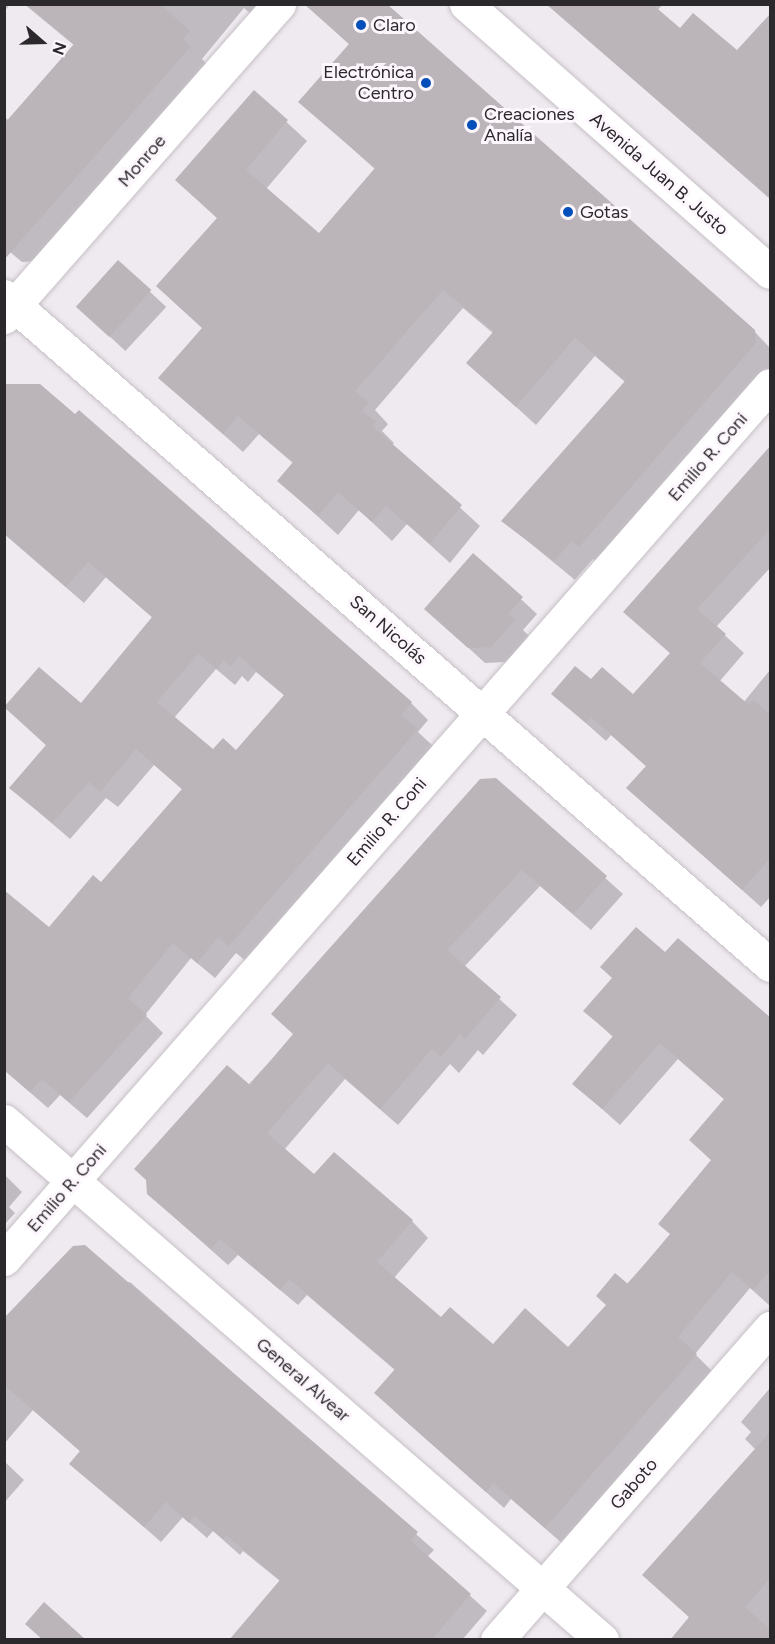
<!DOCTYPE html>
<meta charset="utf-8">
<style>
body{margin:0}
#map{position:relative;width:775px;height:1644px;overflow:hidden;background:#efeaf0;font-family:Figtree,sans-serif}
div>[style]{position:absolute}
.shadow>*{inset:0;background:#0003;transform-origin:0 0}
.building>*{inset:0;background:#bbb5ba;transform-origin:0 0}
.roads{filter:drop-shadow(0 0 2px #c6c0c6) drop-shadow(0 0 2px #c6c0c6)}
.minor>*{height:33px;margin:-16.5px;padding:0 16.5px;transform-origin:16.5px;border-radius:16.5px;background:#fff}
.major>*{height:33px;margin:-16.5px;padding:0 16.5px;transform-origin:16.5px;border-radius:16.5px;background:#fff}
.dots>*{width:16px;height:16px;translate:-50% -50%;box-sizing:border-box;border:3px solid #fdf7fd;border-radius:50%}
span{translate:-50% -50%;white-space:nowrap;text-align:center;line-height:1.15;-webkit-text-stroke:6px #fdf7fd;paint-order:stroke}
.poi-label{font-size:18px;color:#2b292b}
.left{translate:0 -50%;text-align:left}
.right{translate:-100% -50%;text-align:right}
.street-label{font-size:18px;color:#2b292b}
.frame{position:absolute;inset:0;border:6px solid #2b292b;pointer-events:none}
.north{position:absolute;left:12px;top:12px;width:60px;height:60px;-webkit-text-stroke:4px #fdf7fd;paint-order:stroke;rotate:110deg;font-size:16px;font-weight:700;line-height:24px;text-align:center;color:#2b292b}
.north::after{content:'';display:block;margin:auto;width:21px;height:27px;background:#2b292b;clip-path:polygon(50% 0,100% 100%,50% 72%,0 100%)}
</style>
<div id="map">
<div class="shadow">
<div style="clip-path:polygon(4px 4px,10px 4px,4px 12px)"></div>
<div style="clip-path:polygon(24px 4px,263px 4px,253px 16px,244px 8px,202px 59px,209px 66px,39px 261px,22px 262px,4px 247px,4px 116px,9px 121px,75px 46px)"></div>
<div style="clip-path:polygon(549px 4px,663px 4px,657px 11px,770px 199px)"></div>
<div style="clip-path:polygon(320px 17px,754px 331px,770px 348px,770px 368px,599px 565px,593px 559px,575px 580px,503px 521px,625px 382px,595px 356px,536px 425px,468px 363px,494px 334px,463px 308px,375px 410px,388px 424px,382px 431px,394px 443px,392px 445px,480px 526px,450px 563px,407px 524px,392px 541px,359px 510px,338px 535px,279px 481px,294px 464px,259px 434px,243px 452px,160px 378px,203px 329px,218px 219px,177px 180px,254px 92px,307px 141px,266px 189px,319px 235px,376px 170px,300px 102px,350px 45px)"></div>
<div style="left:118px;top:262px;width:66px;height:60px;rotate:43deg"></div>
<div style="clip-path:polygon(evenodd,4px 386px,411px 703px,428px 720px,418px 732px,434px 747px,247px 962px,236px 953px,215px 978px,191px 958px,145px 1015px,163px 1033px,87px 1118px,60px 1095px,48px 1108px,4px 1070px,49px 929px,101px 884px,183px 790px,154px 765px,118px 807px,106px 798px,70px 839px,11px 788px,47px 746px,6px 708px,81px 705px,153px 618px,106px 577px,84px 603px,4px 534px,4px 386px,216px 669px,235px 685px,242px 676px,248px 682px,256px 672px,285px 696px,236px 752px,213px 752px,174px 718px,216px 669px)"></div>
<div style="clip-path:polygon(770px 447px,770px 568px,716px 627px,744px 653px,719px 682px,743px 703px,770px 670px,770px 897px,761px 907px,628px 788px,647px 767px,611px 735px,606px 741px,553px 694px,591px 681px,633px 697px,671px 654px,625px 612px)"></div>
<div style="clip-path:polygon(473px 555px,537px 614px,523px 630px,529px 636px,507px 662px,485px 663px,426px 609px)"></div>
<div style="clip-path:polygon(495px 779px,623px 894px,591px 930px,540px 886px,464px 967px,517px 1015px,483px 1055px,478px 1050px,459px 1073px,450px 1064px,398px 1125px,345px 1079px,284px 1150px,315px 1176px,412px 1221px,428px 1238px,394px 1278px,441px 1320px,493px 1346px,568px 1349px,671px 1235px,712px 1161px,691px 1140px,725px 1100px,678px 1059px,620px 1125px,574px 1084px,614px 1038px,585px 1011px,665px 954px,770px 1020px,770px 1306px,750px 1288px,695px 1354px,713px 1372px,563px 1544px,511px 1499px,504px 1508px,393px 1410px,396px 1371px,307px 1295px,298px 1305px,238px 1255px,228px 1265px,148px 1194px,294px 1035px)"></div>
<div style="clip-path:polygon(4px 1174px,22px 1192px,9px 1207px,15px 1213px,4px 1225px)"></div>
<div style="clip-path:polygon(130px 1282px,434px 1550px,427px 1557px,487px 1611px,462px 1640px,231px 1640px,280px 1581px,243px 1551px,240px 1555px,213px 1531px,207px 1538px,183px 1517px,161px 1542px,72px 1464px,82px 1453px,33px 1410px,4px 1444px,4px 1322px)"></div>
<div style="clip-path:polygon(770px 1388px,770px 1640px,690px 1618px,644px 1575px,756px 1450px,745px 1439px,751px 1432px,741px 1422px)"></div>
<div style="clip-path:polygon(4px 1461px,24px 1480px,4px 1503px)"></div>
</div>
<div class="building">
<div style="clip-path:polygon(26px 4px,160px 4px,190px 31px,183px 39px,191px 46px,4px 260px,4px 124px,74px 44px)"></div>
<div style="clip-path:polygon(304px 4px,387px 4px,755px 330px,756px 343px,710px 396px,579px 547px,572px 541px,554px 561px,501px 521px,625px 381px,575px 338px,516px 407px,466px 363px,494px 331px,443px 290px,355px 391px,369px 403px,362px 411px,376px 422px,372px 426px,462px 505px,430px 544px,386px 506px,372px 522px,338px 492px,318px 516px,277px 481px,293px 462px,238px 416px,223px 434px,158px 378px,202px 328px,156px 286px,217px 218px,175px 180px,254px 90px,288px 120px,246px 170px,319px 233px,375px 168px,298px 102px,349px 44px)"></div>
<div style="clip-path:polygon(546px 4px,652px 4px,680px 28px,693px 13px,737px 50px,771px 13px,771px 199px)"></div>
<div style="left:118px;top:260px;width:45px;height:63px;rotate:42deg"></div>
<div style="clip-path:polygon(evenodd,4px 384px,40px 384px,75px 414px,79px 410px,412px 702px,401px 715px,418px 729px,229px 946px,218px 937px,197px 963px,173px 943px,128px 998px,147px 1015px,69px 1102px,42px 1079px,30px 1092px,4px 1070px,4px 890px,49px 927px,93px 875px,101px 882px,182px 789px,136px 749px,100px 792px,89px 782px,52px 823px,9px 788px,46px 745px,4px 707px,39px 667px,81px 703px,152px 617px,88px 562px,66px 587px,4px 533px,4px 384px,198px 654px,217px 669px,224px 660px,230px 666px,239px 656px,284px 695px,236px 750px,223px 738px,213px 749px,157px 702px,198px 654px)"></div>
<div style="clip-path:polygon(771px 445px,771px 528px,697px 609px,726px 634px,700px 663px,749px 705px,753px 700px,771px 715px,771px 857px,742px 890px,626px 788px,646px 766px,591px 717px,586px 723px,551px 694px,575px 666px,591px 679px,602px 667px,633px 694px,670px 653px,623px 612px)"></div>
<div style="clip-path:polygon(473px 553px,523px 597px,508px 614px,515px 620px,491px 647px,468px 648px,424px 609px)"></div>
<div style="clip-path:polygon(496px 778px,607px 876px,573px 914px,522px 870px,447px 950px,501px 997px,465px 1039px,460px 1034px,441px 1057px,432px 1049px,380px 1109px,328px 1063px,267px 1133px,314px 1174px,334px 1152px,413px 1220px,377px 1262px,441px 1317px,450px 1307px,493px 1344px,525px 1308px,568px 1347px,606px 1305px,596px 1296px,615px 1273px,628px 1284px,670px 1234px,658px 1224px,711px 1160px,689px 1140px,724px 1099px,660px 1043px,602px 1109px,572px 1084px,613px 1036px,583px 1011px,612px 978px,600px 967px,636px 927px,665px 952px,678px 938px,771px 1018px,771px 1270px,753px 1290px,732px 1272px,678px 1337px,697px 1354px,545px 1528px,493px 1483px,486px 1492px,374px 1393px,395px 1369px,289px 1279px,280px 1290px,220px 1239px,211px 1249px,147px 1194px,146px 1180px,134px 1169px,227px 1065px,250px 1085px,293px 1034px,271px 1014px,480px 779px)"></div>
<div style="clip-path:polygon(85px 1245px,418px 1532px,411px 1541px,471px 1594px,431px 1640px,229px 1640px,280px 1580px,226px 1535px,223px 1539px,195px 1516px,189px 1523px,166px 1502px,144px 1527px,69px 1464px,80px 1451px,4px 1385px,4px 1318px,73px 1246px)"></div>
<div style="clip-path:polygon(771px 1431px,771px 1577px,745px 1607px,771px 1630px,771px 1640px,670px 1640px,689px 1617px,642px 1575px)"></div>
<div style="clip-path:polygon(44px 1602px,86px 1640px,43px 1640px,25px 1624px)"></div>
</div>
<div class="roads">
<div class="minor">
<div style="left:4px;top:296px;width:1017px;rotate:41.13deg"></div>
<div style="left:4px;top:317px;width:417px;rotate:-48.7deg"></div>
<div style="left:4px;top:1121px;width:792px;rotate:40.95deg"></div>
<div style="left:4px;top:1259px;width:1162px;rotate:-48.77deg"></div>
<div style="left:497px;top:1640px;width:415px;rotate:-48.8deg"></div>
</div>
<div class="major">
<div style="left:466px;top:4px;width:405px;rotate:41.4deg"></div>
</div>
</div>
<div class="dots">
<div style="left:361px;top:25px;background:#054fba"></div>
<div style="left:426px;top:83px;background:#054fba"></div>
<div style="left:472px;top:125px;background:#054fba"></div>
<div style="left:568px;top:212px;background:#054fba"></div>
</div>
<div class="poi-label">
<span class="left" style="left:373px;top:25px">Claro</span>
<span class="right" style="left:414px;top:83px">Electrónica<br>Centro</span>
<span class="left" style="left:484px;top:125px">Creaciones<br>Analía</span>
<span class="left" style="left:580px;top:212px">Gotas</span>
</div>
<div class="street-label">
<span style="left:142px;top:161px;rotate:-49deg">Monroe</span>
<span style="left:659px;top:174px;rotate:41deg">Avenida Juan B. Justo</span>
<span style="left:708px;top:457px;rotate:-49deg">Emilio R. Coni</span>
<span style="left:388px;top:630px;rotate:41deg">San Nicolás</span>
<span style="left:387px;top:822px;rotate:-49deg">Emilio R. Coni</span>
<span style="left:67px;top:1188px;rotate:-49deg">Emilio R. Coni</span>
<span style="left:303px;top:1380px;rotate:41deg">General Alvear</span>
<span style="left:634px;top:1484px;rotate:-49deg">Gaboto</span>
</div>
<div class="frame"></div>
<div class="north">N</div>
</div>
